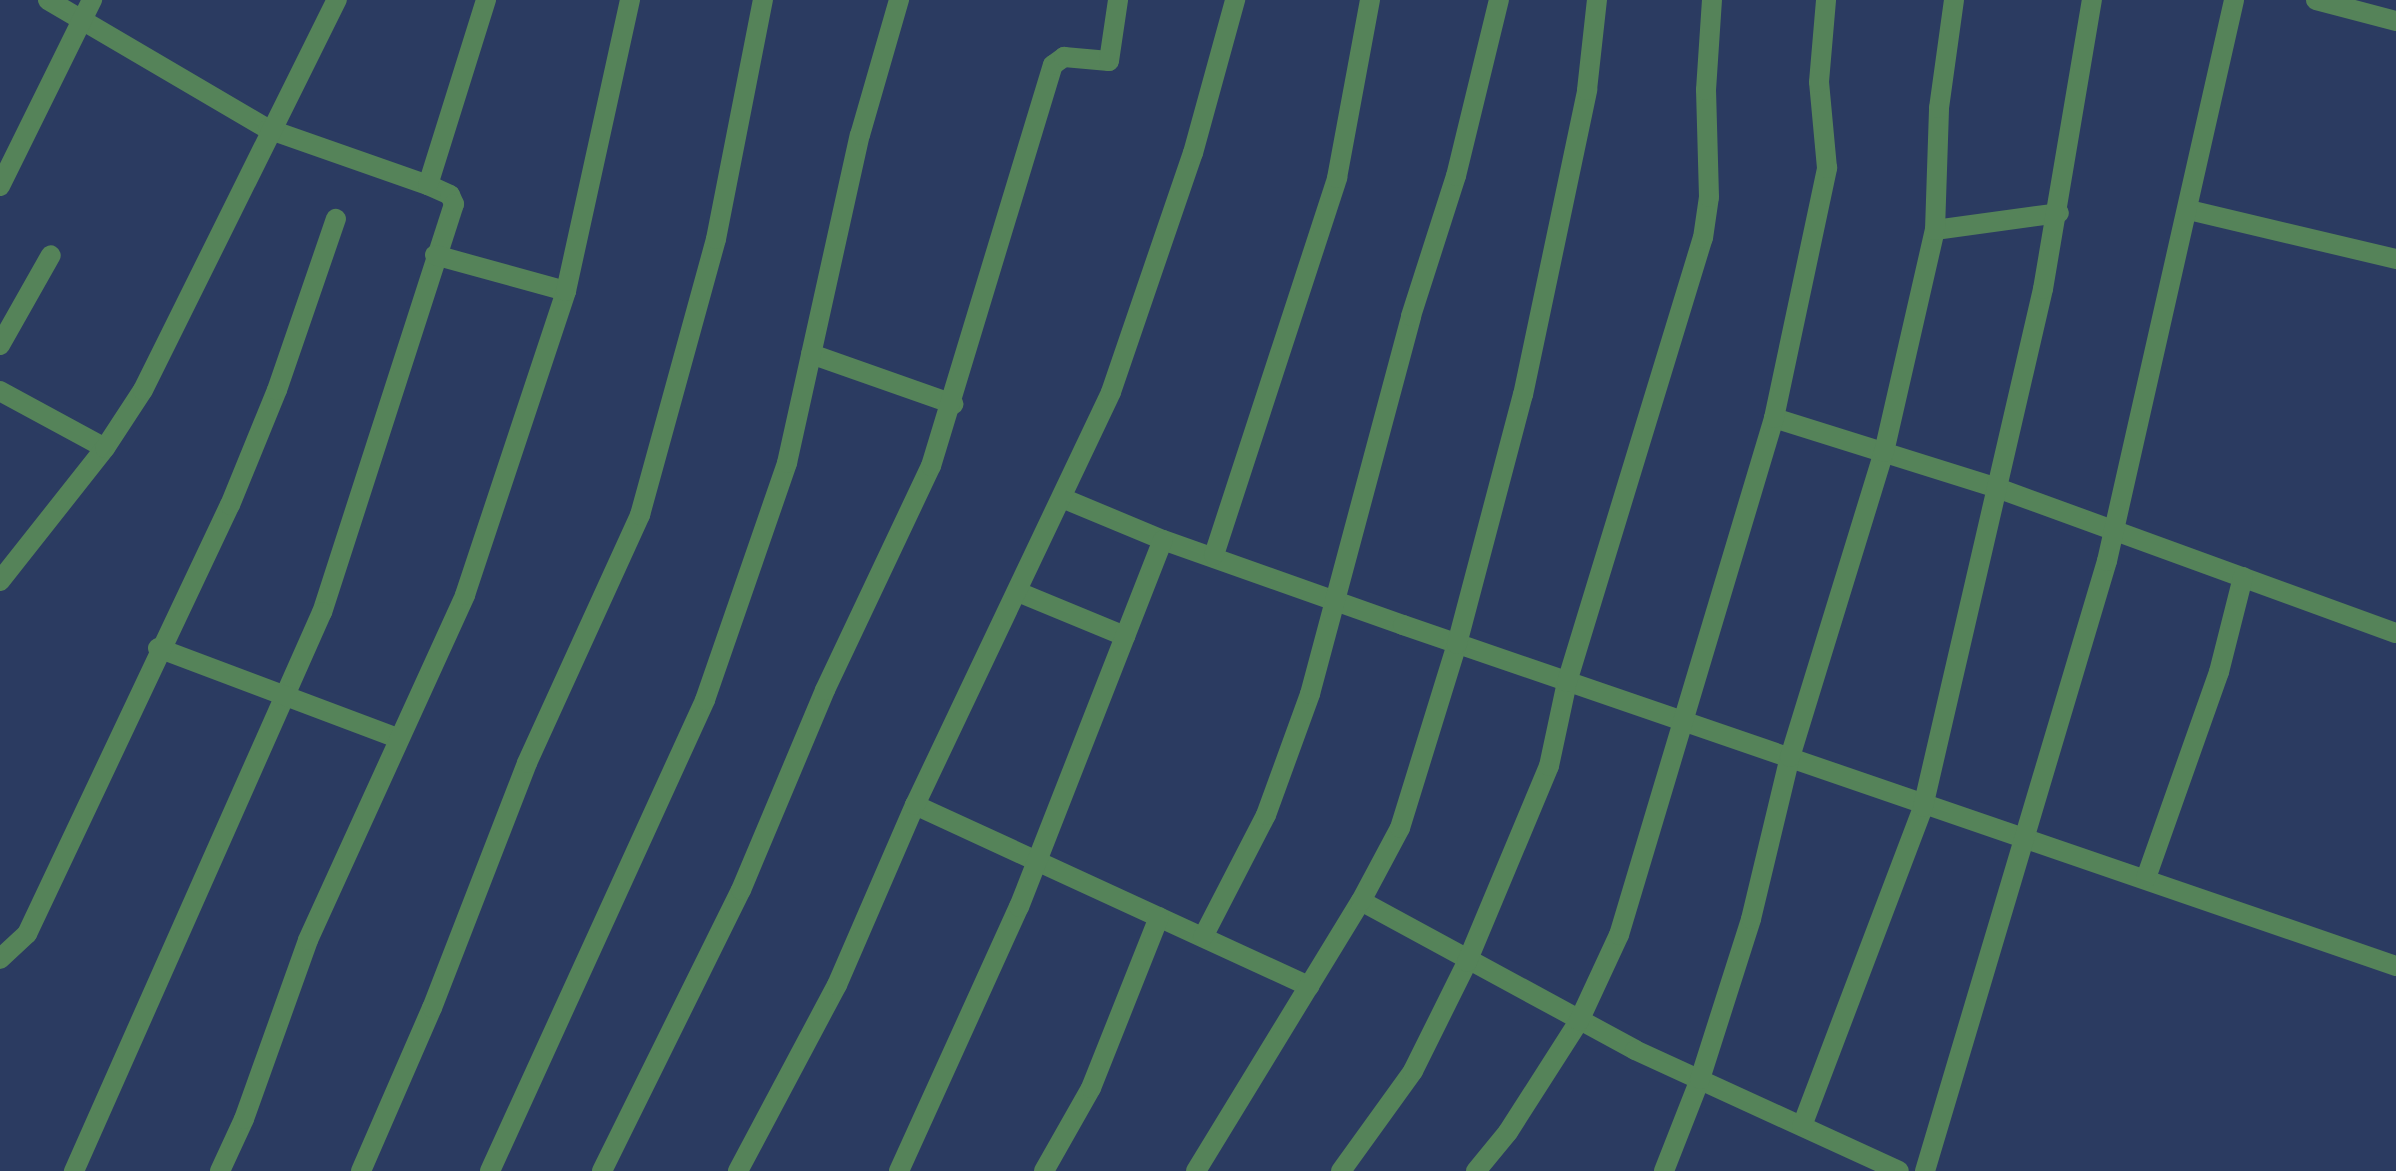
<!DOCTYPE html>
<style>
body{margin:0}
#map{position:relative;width:2396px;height:1171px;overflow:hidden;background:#2b3b61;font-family:"Archivo Narrow",sans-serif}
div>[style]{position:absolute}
.minor>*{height:20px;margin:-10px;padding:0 10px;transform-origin:10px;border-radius:10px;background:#558359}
span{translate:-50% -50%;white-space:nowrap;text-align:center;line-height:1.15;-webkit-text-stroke:6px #223056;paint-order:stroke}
</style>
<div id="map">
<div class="minor">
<div style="left:48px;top:0;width:255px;rotate:30.4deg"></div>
<div style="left:268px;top:129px;width:170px;rotate:19.3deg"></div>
<div style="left:428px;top:185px;width:24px;rotate:24deg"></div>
<div style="left:450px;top:195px;width:10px;rotate:66deg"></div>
<div style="left:454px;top:204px;width:429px;rotate:107.9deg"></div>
<div style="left:322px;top:612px;width:612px;rotate:113.92deg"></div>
<div style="left:2316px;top:0;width:83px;rotate:14.7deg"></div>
<div style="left:428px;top:185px;width:194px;rotate:-72.6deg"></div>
<div style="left:0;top:186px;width:208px;rotate:-63.7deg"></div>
<div style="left:2189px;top:210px;width:213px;rotate:13.3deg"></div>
<div style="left:1935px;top:230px;width:125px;rotate:-7.8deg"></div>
<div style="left:435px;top:255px;width:136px;rotate:15.4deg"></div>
<div style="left:0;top:345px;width:103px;rotate:-60.5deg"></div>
<div style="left:811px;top:354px;width:151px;rotate:19.4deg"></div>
<div style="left:0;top:391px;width:119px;rotate:28.5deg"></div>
<div style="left:1774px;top:418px;width:237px;rotate:17.4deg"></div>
<div style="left:2000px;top:489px;width:421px;rotate:20deg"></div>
<div style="left:1062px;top:498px;width:109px;rotate:22.6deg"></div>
<div style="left:1163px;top:540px;width:255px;rotate:19.5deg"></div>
<div style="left:1403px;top:625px;width:1050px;rotate:18.95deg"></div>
<div style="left:1214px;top:555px;width:397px;rotate:-71.9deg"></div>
<div style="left:1337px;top:178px;width:181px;rotate:-79.5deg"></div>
<div style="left:0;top:581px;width:169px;rotate:-51.7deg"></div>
<div style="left:105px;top:448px;width:69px;rotate:-56.8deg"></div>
<div style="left:143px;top:390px;width:436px;rotate:-63.6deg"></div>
<div style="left:1018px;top:592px;width:116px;rotate:22.4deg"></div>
<div style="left:158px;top:648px;width:256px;rotate:20.6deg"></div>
<div style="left:915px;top:805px;width:434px;rotate:24.7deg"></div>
<div style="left:2146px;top:878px;width:219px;rotate:-70.5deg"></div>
<div style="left:2219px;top:672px;width:98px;rotate:-75.8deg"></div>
<div style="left:1361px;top:901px;width:312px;rotate:28.5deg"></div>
<div style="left:1635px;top:1050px;width:290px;rotate:24.6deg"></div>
<div style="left:1203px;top:937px;width:137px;rotate:-62.7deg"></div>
<div style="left:1266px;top:815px;width:129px;rotate:-70deg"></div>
<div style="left:1310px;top:694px;width:391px;rotate:-75deg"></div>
<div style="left:1411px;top:316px;width:147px;rotate:-72.2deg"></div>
<div style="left:1456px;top:176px;width:181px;rotate:-76.3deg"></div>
<div style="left:0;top:959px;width:37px;rotate:-43deg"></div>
<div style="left:27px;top:934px;width:475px;rotate:-64.7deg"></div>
<div style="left:230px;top:505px;width:124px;rotate:-67.8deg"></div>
<div style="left:277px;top:390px;width:181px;rotate:-71deg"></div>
<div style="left:1802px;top:1126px;width:341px;rotate:-69.2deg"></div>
<div style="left:1923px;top:807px;width:532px;rotate:-76.96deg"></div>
<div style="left:2043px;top:289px;width:293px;rotate:-80.4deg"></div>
<div style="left:220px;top:1171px;width:57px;rotate:-65.2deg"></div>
<div style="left:244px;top:1119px;width:190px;rotate:-70.3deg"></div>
<div style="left:308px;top:940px;width:379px;rotate:-65.5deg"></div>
<div style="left:465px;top:595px;width:320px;rotate:-71.6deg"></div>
<div style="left:566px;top:291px;width:298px;rotate:-77.6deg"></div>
<div style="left:361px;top:1171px;width:178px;rotate:-66.5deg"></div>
<div style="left:432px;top:1008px;width:263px;rotate:-68.8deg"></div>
<div style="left:527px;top:763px;width:273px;rotate:-65.5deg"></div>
<div style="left:640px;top:515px;width:286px;rotate:-74.6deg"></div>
<div style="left:716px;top:239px;width:244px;rotate:-78.9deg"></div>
<div style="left:490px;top:1171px;width:518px;rotate:-65.46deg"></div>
<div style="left:705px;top:700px;width:251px;rotate:-70.9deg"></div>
<div style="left:787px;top:463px;width:336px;rotate:-77.5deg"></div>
<div style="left:860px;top:135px;width:141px;rotate:-73.9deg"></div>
<div style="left:602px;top:1171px;width:313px;rotate:-63.7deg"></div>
<div style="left:741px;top:890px;width:217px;rotate:-67.2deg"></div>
<div style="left:825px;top:690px;width:248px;rotate:-64.7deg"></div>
<div style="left:931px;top:466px;width:419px;rotate:-73.1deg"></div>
<div style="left:1053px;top:65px;width:14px;rotate:-36deg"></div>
<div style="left:1064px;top:57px;width:45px;rotate:5.1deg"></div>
<div style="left:1109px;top:61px;width:62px;rotate:-81.6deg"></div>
<div style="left:738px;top:1171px;width:211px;rotate:-62deg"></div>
<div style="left:837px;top:985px;width:196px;rotate:-66.6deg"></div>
<div style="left:915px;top:805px;width:457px;rotate:-64.6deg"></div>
<div style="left:1111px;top:392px;width:253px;rotate:-71.1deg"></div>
<div style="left:1193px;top:153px;width:159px;rotate:-74.6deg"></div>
<div style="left:899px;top:1171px;width:290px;rotate:-65.6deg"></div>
<div style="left:1019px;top:907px;width:394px;rotate:-68.6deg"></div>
<div style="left:1044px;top:1171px;width:95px;rotate:-60.5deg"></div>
<div style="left:1091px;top:1088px;width:184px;rotate:-68.3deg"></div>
<div style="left:1196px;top:1171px;width:316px;rotate:-58.6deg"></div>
<div style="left:1361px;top:901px;width:83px;rotate:-61.9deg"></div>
<div style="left:1400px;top:828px;width:193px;rotate:-72.8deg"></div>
<div style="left:1457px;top:644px;width:258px;rotate:-75.2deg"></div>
<div style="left:1523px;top:395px;width:312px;rotate:-78.1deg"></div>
<div style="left:1587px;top:90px;width:91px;rotate:-83.7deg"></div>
<div style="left:1341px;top:1171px;width:123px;rotate:-54.2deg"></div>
<div style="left:1413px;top:1071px;width:122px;rotate:-63.6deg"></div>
<div style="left:1467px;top:962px;width:212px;rotate:-67.3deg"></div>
<div style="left:1549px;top:766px;width:86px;rotate:-77.9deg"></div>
<div style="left:1567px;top:682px;width:464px;rotate:-73deg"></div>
<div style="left:1703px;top:238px;width:41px;rotate:-81.7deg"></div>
<div style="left:1709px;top:197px;width:107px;rotate:-91.6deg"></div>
<div style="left:1706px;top:90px;width:90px;rotate:-86.2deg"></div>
<div style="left:1476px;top:1171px;width:50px;rotate:-50.6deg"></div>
<div style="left:1508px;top:1132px;width:132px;rotate:-57.4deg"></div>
<div style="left:1579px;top:1021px;width:95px;rotate:-65.1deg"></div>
<div style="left:1619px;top:935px;width:540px;rotate:-73.31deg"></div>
<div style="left:1774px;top:418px;width:256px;rotate:-78deg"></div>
<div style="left:1827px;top:168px;width:86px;rotate:-95.3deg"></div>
<div style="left:1819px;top:82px;width:82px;rotate:-85.1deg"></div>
<div style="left:1664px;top:1171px;width:99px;rotate:-68.6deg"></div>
<div style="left:1700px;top:1079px;width:168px;rotate:-72.3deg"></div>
<div style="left:1751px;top:919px;width:167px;rotate:-76.5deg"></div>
<div style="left:1790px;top:757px;width:319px;rotate:-72.9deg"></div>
<div style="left:1884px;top:452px;width:228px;rotate:-77.1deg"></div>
<div style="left:1935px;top:230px;width:122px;rotate:-88.1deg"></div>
<div style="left:1939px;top:108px;width:109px;rotate:-82.1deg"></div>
<div style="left:1925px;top:1171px;width:637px;rotate:-73.39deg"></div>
<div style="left:2107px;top:561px;width:575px;rotate:-77.24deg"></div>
</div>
</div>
